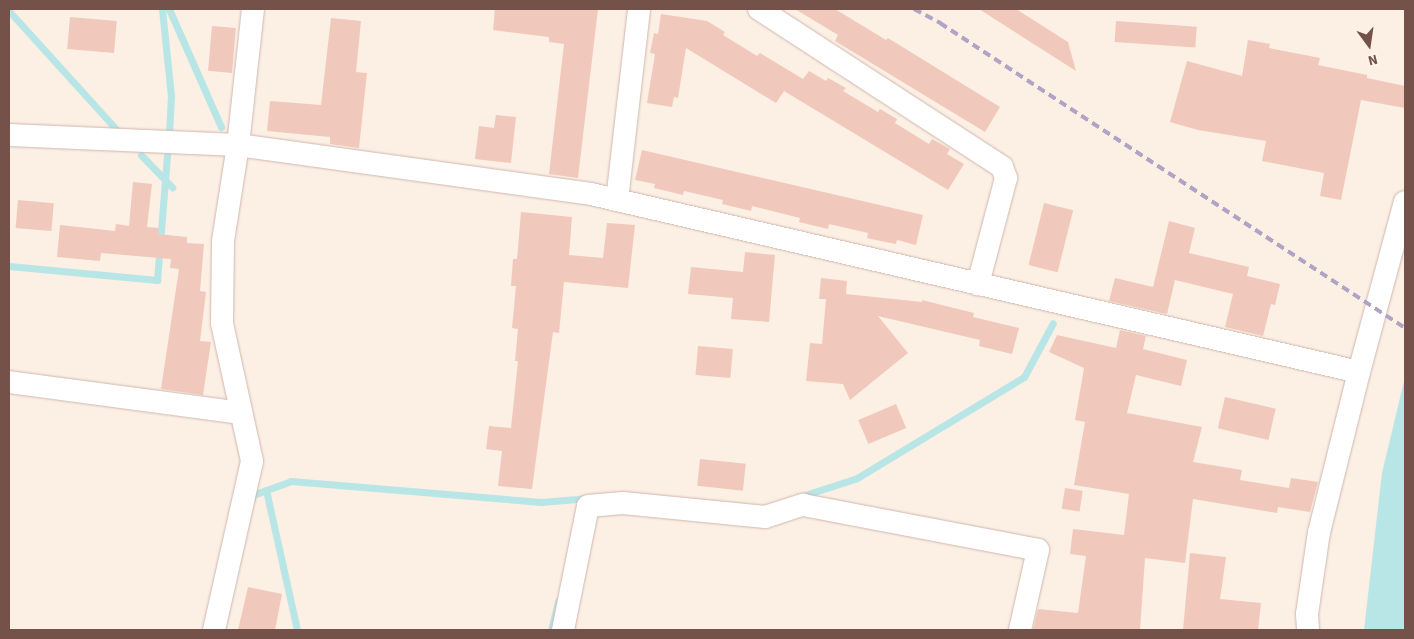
<!DOCTYPE html>
<style>
body{margin:0}
#map{position:relative;width:1414px;height:639px;overflow:hidden;background:#fcefe4;font-family:"Source Sans 3",sans-serif}
div>[style]{position:absolute}
.water>*{inset:0;background:#b8e5e5}
.stream>*{height:7px;margin:-3.5px;padding:0 3.5px;transform-origin:3.5px;border-radius:3.5px;background:#b8e5e5}
.building>*{inset:0;background:#f1c9bc;transform-origin:0 0}
.roads{filter:drop-shadow(0 0 1px #cfb7ad) drop-shadow(0 0 1px #cfb7ad)}
.minor>*{height:22px;margin:-11px;padding:0 11px;transform-origin:11px;border-radius:11px;background:#fff}
.rail>*{height:4px;margin-top:-2px;transform-origin:0;background:repeating-linear-gradient(90deg,#b0a3c5 0 8px,transparent 0 13px)}
span{translate:-50% -50%;white-space:nowrap;text-align:center;line-height:1.15;-webkit-text-stroke:5px #fff3ea;paint-order:stroke}
.frame{position:absolute;inset:0;border:10px solid #74524a;pointer-events:none}
.north{position:absolute;left:1344px;top:20px;width:50px;height:50px;-webkit-text-stroke:4px #fff3ea;paint-order:stroke;rotate:166deg;font-size:14px;font-weight:700;line-height:20px;text-align:center;color:#74524a}
.north::after{content:'';display:block;margin:auto;width:18px;height:22px;background:#74524a;clip-path:polygon(50% 0,100% 100%,50% 72%,0 100%)}
</style>
<div id="map">
<div class="water">
<div style="clip-path:polygon(1405px 377px,1405px 630px,1364px 630px,1382px 473px)"></div>
</div>
<div class="stream">
<div style="left:162px;top:9px;width:87px;rotate:84.1deg"></div>
<div style="left:171px;top:96px;width:36px;rotate:93deg"></div>
<div style="left:169px;top:9px;width:129px;rotate:66.2deg"></div>
<div style="left:9px;top:11px;width:161px;rotate:47.8deg"></div>
<div style="left:141px;top:155px;width:45px;rotate:45.9deg"></div>
<div style="left:9px;top:266px;width:149px;rotate:5.4deg"></div>
<div style="left:157px;top:280px;width:125px;rotate:-85.4deg"></div>
<div style="left:266px;top:490px;width:143px;rotate:77.5deg"></div>
<div style="left:799px;top:497px;width:61px;rotate:-18.1deg"></div>
<div style="left:857px;top:478px;width:195px;rotate:-31.2deg"></div>
<div style="left:1024px;top:377px;width:61px;rotate:-61.8deg"></div>
<div style="left:252px;top:499px;width:4px;rotate:-76deg"></div>
<div style="left:253px;top:495px;width:40px;rotate:-20.2deg"></div>
<div style="left:291px;top:481px;width:251px;rotate:4.8deg"></div>
<div style="left:541px;top:502px;width:48px;rotate:-4.8deg"></div>
<div style="left:551px;top:630px;width:30px;rotate:-76deg"></div>
</div>
<div class="building">
<div style="clip-path:polygon(495px 9px,598px 9px,578px 178px,549px 174px,564px 44px,549px 42px,549px 37px,493px 30px)"></div>
<div style="clip-path:polygon(795px 9px,835px 9px,886px 40px,888px 38px,1000px 107px,985px 132px,835px 41px,838px 35px)"></div>
<div style="clip-path:polygon(979px 9px,1016px 9px,1068px 42px,1076px 71px)"></div>
<div style="clip-path:polygon(661px 14px,707px 21px,725px 32px,723px 35px,757px 56px,760px 53px,803px 79px,809px 71px,826px 81px,828px 78px,846px 88px,843px 91px,878px 112px,880px 109px,897px 119px,895px 123px,929px 144px,932px 139px,950px 149px,947px 154px,964px 164px,948px 190px,784px 91px,776px 103px,686px 48px,678px 98px,674px 97px,672px 107px,647px 103px,655px 54px,650px 53px,654px 33px,658px 34px)"></div>
<div style="left:70px;top:17px;width:47px;height:32px;rotate:5deg"></div>
<div style="clip-path:polygon(331px 18px,361px 21px,356px 72px,367px 73px,359px 148px,330px 144px,330px 137px,267px 131px,270px 101px,321px 105px)"></div>
<div style="left:1116px;top:21px;width:81px;height:21px;rotate:4deg"></div>
<div style="left:212px;top:26px;width:24px;height:45px;rotate:5deg"></div>
<div style="clip-path:polygon(1248px 40px,1270px 44px,1269px 48px,1320px 58px,1318px 65px,1367px 75px,1367px 78px,1405px 86px,1405px 108px,1361px 100px,1341px 200px,1320px 196px,1324px 173px,1262px 161px,1266px 141px,1198px 130px,1170px 122px,1187px 61px,1242px 76px)"></div>
<div style="clip-path:polygon(496px 115px,516px 117px,511px 163px,475px 159px,479px 126px,494px 128px)"></div>
<div style="clip-path:polygon(642px 150px,923px 215px,916px 245px,897px 240px,896px 244px,885px 242px,867px 238px,868px 233px,829px 224px,828px 229px,799px 222px,800px 218px,752px 206px,751px 211px,722px 204px,723px 200px,684px 191px,683px 195px,654px 188px,655px 184px,635px 180px)"></div>
<div style="clip-path:polygon(133px 182px,152px 184px,147px 227px,159px 228px,158px 234px,187px 237px,187px 243px,204px 244px,200px 291px,206px 292px,200px 341px,211px 342px,203px 395px,161px 389px,179px 269px,170px 268px,171px 259px,101px 253px,100px 261px,57px 257px,60px 225px,115px 231px,116px 224px,129px 226px)"></div>
<div style="left:18px;top:200px;width:36px;height:28px;rotate:5deg"></div>
<div style="left:1044px;top:203px;width:30px;height:64px;rotate:14deg"></div>
<div style="clip-path:polygon(521px 212px,572px 217px,569px 255px,603px 258px,607px 223px,635px 225px,628px 288px,564px 282px,559px 333px,553px 332px,532px 489px,498px 486px,502px 451px,486px 449px,489px 426px,511px 428px,518px 361px,515px 361px,518px 329px,512px 328px,516px 286px,511px 286px,513px 259px,517px 259px)"></div>
<div style="clip-path:polygon(1169px 221px,1195px 228px,1189px 253px,1249px 267px,1247px 276px,1280px 284px,1275px 305px,1271px 304px,1263px 336px,1225px 327px,1233px 294px,1175px 280px,1167px 314px,1109px 301px,1115px 278px,1153px 287px)"></div>
<div style="clip-path:polygon(745px 252px,775px 255px,769px 322px,731px 319px,733px 298px,688px 294px,691px 267px,743px 272px)"></div>
<div style="clip-path:polygon(821px 278px,847px 281px,846px 294px,922px 302px,922px 300px,974px 313px,973px 317px,1019px 328px,1012px 354px,979px 346px,980px 340px,878px 316px,908px 353px,850px 400px,843px 384px,806px 381px,810px 343px,822px 344px,826px 299px,819px 299px)"></div>
<div style="clip-path:polygon(1120px 330px,1146px 336px,1143px 349px,1187px 360px,1181px 386px,1136px 375px,1127px 413px,1202px 427px,1193px 462px,1242px 470px,1240px 480px,1289px 488px,1291px 478px,1318px 482px,1310px 512px,1278px 507px,1277px 513px,1193px 499px,1185px 563px,1145px 558px,1140px 630px,1033px 630px,1038px 609px,1078px 613px,1086px 556px,1070px 554px,1073px 529px,1124px 535px,1129px 494px,1074px 485px,1085px 422px,1075px 420px,1084px 368px,1049px 352px,1057px 335px,1116px 348px)"></div>
<div style="left:698px;top:346px;width:35px;height:29px;rotate:5deg"></div>
<div style="left:1225px;top:397px;width:52px;height:32px;rotate:13deg"></div>
<div style="left:896px;top:404px;width:26px;height:41px;rotate:67deg"></div>
<div style="left:700px;top:459px;width:46px;height:27px;rotate:6deg"></div>
<div style="left:1065px;top:488px;width:18px;height:21px;rotate:9deg"></div>
<div style="clip-path:polygon(1190px 553px,1226px 557px,1220px 599px,1261px 603px,1258px 630px,1183px 630px)"></div>
<div style="clip-path:polygon(248px 587px,282px 594px,275px 630px,238px 630px)"></div>
</div>
<div class="roads">
<div class="minor">
<div style="left:759px;top:9px;width:290px;rotate:33deg"></div>
<div style="left:1002px;top:167px;width:12px;rotate:70deg"></div>
<div style="left:1006px;top:178px;width:110px;rotate:104.8deg"></div>
<div style="left:9px;top:135px;width:229px;rotate:2.5deg"></div>
<div style="left:238px;top:145px;width:356px;rotate:7.9deg"></div>
<div style="left:591px;top:194px;width:788px;rotate:13.05deg"></div>
<div style="left:1359px;top:372px;width:165px;rotate:104deg"></div>
<div style="left:1319px;top:532px;width:83px;rotate:98.3deg"></div>
<div style="left:1307px;top:614px;width:16px;rotate:86deg"></div>
<div style="left:617px;top:200px;width:192px;rotate:-83.4deg"></div>
<div style="left:1359px;top:372px;width:176px;rotate:-74.9deg"></div>
<div style="left:9px;top:382px;width:233px;rotate:7.6deg"></div>
<div style="left:214px;top:630px;width:173px;rotate:-77.3deg"></div>
<div style="left:252px;top:461px;width:141px;rotate:-102.3deg"></div>
<div style="left:222px;top:323px;width:82px;rotate:-89.3deg"></div>
<div style="left:223px;top:241px;width:97px;rotate:-81.1deg"></div>
<div style="left:238px;top:145px;width:137px;rotate:-83.7deg"></div>
<div style="left:563px;top:630px;width:126px;rotate:-78.6deg"></div>
<div style="left:588px;top:506px;width:35px;rotate:-5deg"></div>
<div style="left:623px;top:503px;width:143px;rotate:5.6deg"></div>
<div style="left:765px;top:517px;width:40px;rotate:-18deg"></div>
<div style="left:803px;top:505px;width:239px;rotate:10.8deg"></div>
<div style="left:1038px;top:550px;width:82px;rotate:102.7deg"></div>
</div>
</div>
<div class="rail">
<div style="left:914px;top:9px;width:30px;rotate:28deg"></div>
<div style="left:940px;top:23px;width:556px;rotate:33.26deg"></div>
</div>
<div class="frame"></div>
<div class="north">N</div>
</div>
